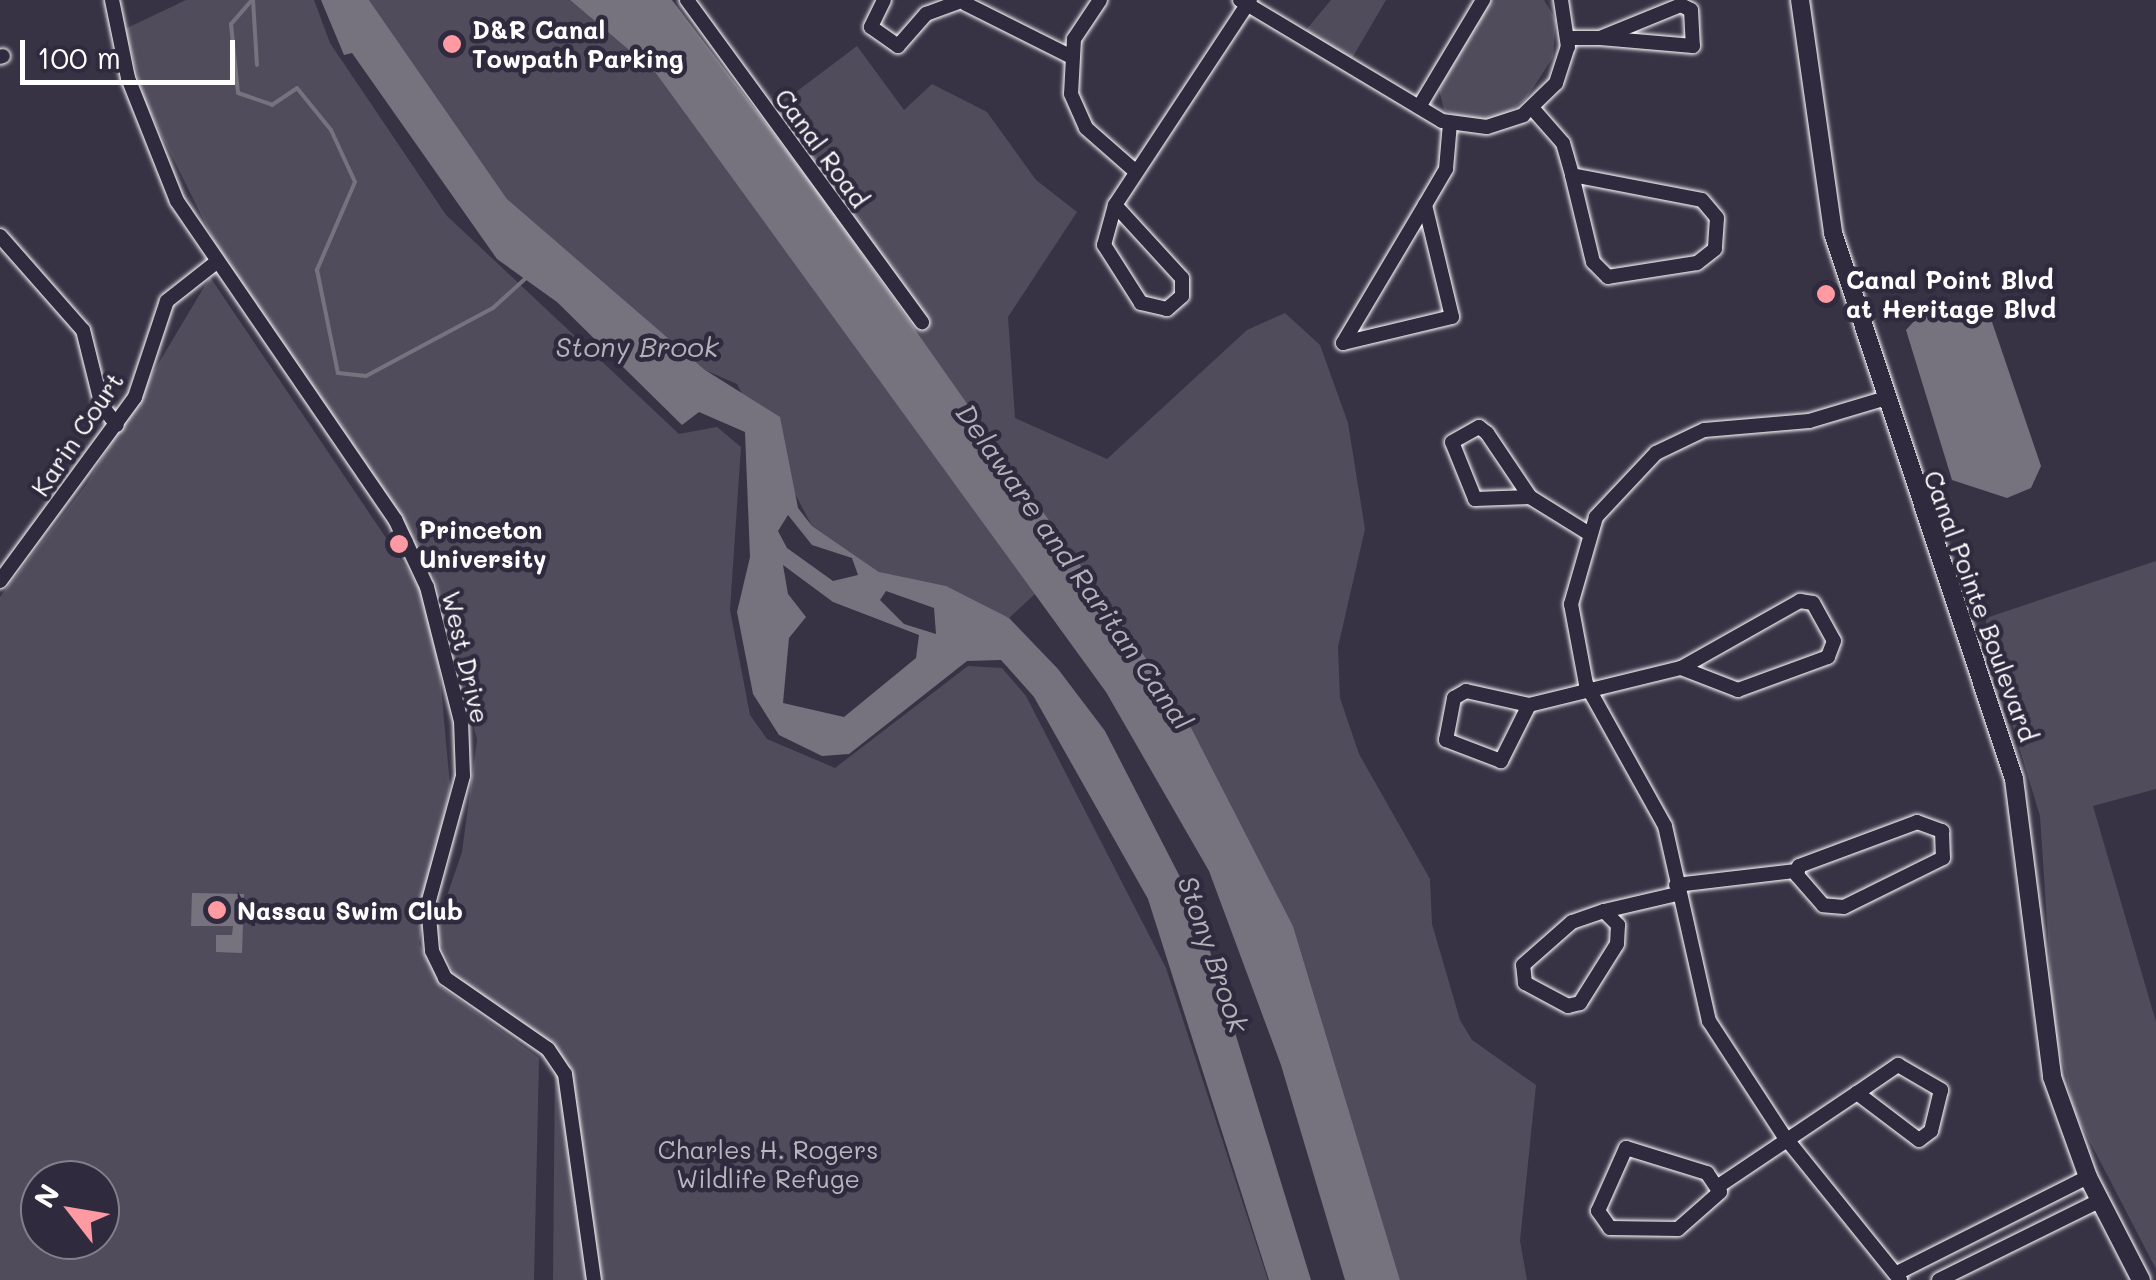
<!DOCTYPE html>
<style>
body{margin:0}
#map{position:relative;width:2156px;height:1280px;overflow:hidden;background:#373345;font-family:Mali,sans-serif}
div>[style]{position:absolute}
.green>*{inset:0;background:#514c5c}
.water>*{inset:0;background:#76737f}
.stream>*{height:4px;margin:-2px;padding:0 2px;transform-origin:2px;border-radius:2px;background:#76737f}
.roads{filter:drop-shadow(0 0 2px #fff) drop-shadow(0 0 2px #fff)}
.minor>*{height:14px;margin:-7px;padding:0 7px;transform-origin:7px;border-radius:7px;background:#2f2a3d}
.tertiary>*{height:18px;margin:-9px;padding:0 9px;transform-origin:9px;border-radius:9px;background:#2f2a3d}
.dots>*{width:28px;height:28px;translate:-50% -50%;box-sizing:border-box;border:5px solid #2f2a3d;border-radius:50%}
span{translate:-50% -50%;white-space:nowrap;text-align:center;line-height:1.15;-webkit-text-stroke:9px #2f2a3d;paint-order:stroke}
.poi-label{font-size:25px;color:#fff;font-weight:700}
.left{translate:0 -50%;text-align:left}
.street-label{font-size:25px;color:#fff}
.park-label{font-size:25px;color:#b9b7be}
.water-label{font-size:28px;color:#b4b2b9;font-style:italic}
.north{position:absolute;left:20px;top:1160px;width:100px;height:100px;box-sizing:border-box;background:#2f2a3d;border:2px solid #827f8b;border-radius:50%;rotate:301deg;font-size:28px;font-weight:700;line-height:40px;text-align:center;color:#fff}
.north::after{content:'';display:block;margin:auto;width:35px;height:45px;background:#ff9aa2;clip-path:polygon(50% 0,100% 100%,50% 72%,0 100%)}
.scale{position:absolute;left:20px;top:40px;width:215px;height:45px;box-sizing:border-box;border:5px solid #fff;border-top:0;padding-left:12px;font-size:30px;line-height:35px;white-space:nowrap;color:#fff;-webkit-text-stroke:8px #2f2a3d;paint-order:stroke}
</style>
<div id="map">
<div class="green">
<div style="clip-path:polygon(186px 0,314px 0,330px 43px,446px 215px,679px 434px,717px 427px,741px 447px,730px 610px,750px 715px,767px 739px,835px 768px,968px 666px,1002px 668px,1026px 696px,1166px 968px,1268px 1280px,553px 1280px,555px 1056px,455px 976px,435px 931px,462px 852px,477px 740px,451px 633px,433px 573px,230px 273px,145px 102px,125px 29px)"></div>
<div style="clip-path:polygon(369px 0,570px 0,655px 72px,1035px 594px,1009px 618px,879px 572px,812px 526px,737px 384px,705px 370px,507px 199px)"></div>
<div style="clip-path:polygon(1331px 0,1386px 0,1348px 65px,1301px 36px)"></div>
<div style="clip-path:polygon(1491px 0,1544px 0,1556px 20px,1553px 57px,1526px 99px,1500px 119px,1463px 119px,1444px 110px,1439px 89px)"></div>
<div style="clip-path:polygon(857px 46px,904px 110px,932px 84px,987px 112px,1036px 180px,1077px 212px,1008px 317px,1015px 418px,1107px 459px,1247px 330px,1285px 313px,1320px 345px,1348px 423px,1365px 529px,1338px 647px,1340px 698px,1359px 754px,1430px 879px,1432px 924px,1460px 1020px,1472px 1040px,1536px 1085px,1520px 1241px,1527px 1280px,1400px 1280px,1293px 926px,1182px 710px,755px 109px,796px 92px)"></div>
<div style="clip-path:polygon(evenodd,210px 277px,434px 609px,450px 786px,419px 944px,441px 987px,539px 1058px,534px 1280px,0 1280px,0 597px,86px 485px,210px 277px,40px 1180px,100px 1180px,100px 1240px,40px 1240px,40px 1180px)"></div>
<div style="clip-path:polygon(2156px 561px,2156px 789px,2093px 806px,2156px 1022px,2156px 1269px,2075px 1113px,2054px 1027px,2040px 816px,1986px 637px,1986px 618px)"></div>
</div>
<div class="water">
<div style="clip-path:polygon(evenodd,321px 0,369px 0,507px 199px,705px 370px,780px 417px,798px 508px,812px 526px,879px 572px,946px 586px,1009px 618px,1058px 669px,1105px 731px,1198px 912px,1311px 1280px,1269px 1280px,1148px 899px,1034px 697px,1001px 660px,967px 661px,849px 754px,822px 756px,779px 735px,753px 694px,737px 612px,750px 557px,745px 432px,699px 412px,682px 425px,557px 302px,497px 259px,352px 53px,344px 55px,321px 0,788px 515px,812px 545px,852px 558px,858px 575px,833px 581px,787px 548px,778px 531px,788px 515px,321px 0,783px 565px,833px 602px,919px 635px,916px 658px,844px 717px,783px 703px,789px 638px,806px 617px,788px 594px,783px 565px,321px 0,886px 591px,934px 608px,936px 634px,904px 624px,880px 600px,886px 591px)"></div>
<div style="clip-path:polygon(570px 0,672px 0,824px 200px,1182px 710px,1293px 926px,1400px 1280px,1345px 1280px,1281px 1065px,1209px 871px,1106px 692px,655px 72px)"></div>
<div style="clip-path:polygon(1979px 308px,1991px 319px,2041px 466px,2031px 488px,2007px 498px,1952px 480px,1906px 330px,1918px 317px)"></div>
<div style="clip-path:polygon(192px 893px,244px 894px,242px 953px,216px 952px,216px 935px,232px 935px,233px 926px,191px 926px)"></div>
</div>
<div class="stream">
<div style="left:252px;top:0;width:32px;rotate:131deg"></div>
<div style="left:231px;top:24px;width:69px;rotate:84.2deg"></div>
<div style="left:238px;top:93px;width:36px;rotate:19deg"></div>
<div style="left:272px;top:105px;width:30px;rotate:-34deg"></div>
<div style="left:297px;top:88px;width:54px;rotate:51deg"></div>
<div style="left:331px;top:130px;width:57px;rotate:65.2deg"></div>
<div style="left:355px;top:182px;width:96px;rotate:113.4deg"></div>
<div style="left:317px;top:270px;width:105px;rotate:78.5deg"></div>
<div style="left:338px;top:373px;width:28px;rotate:6deg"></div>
<div style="left:366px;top:376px;width:144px;rotate:-28.2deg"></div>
<div style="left:493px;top:308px;width:45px;rotate:-42.3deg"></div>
<div style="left:253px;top:0;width:65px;rotate:86.5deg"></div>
</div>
<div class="roads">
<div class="minor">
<div style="left:112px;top:0;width:80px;rotate:78.4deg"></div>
<div style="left:128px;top:78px;width:132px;rotate:68.3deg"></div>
<div style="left:177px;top:201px;width:386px;rotate:55.6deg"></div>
<div style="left:395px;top:519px;width:75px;rotate:64.8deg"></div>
<div style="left:427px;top:587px;width:138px;rotate:75.8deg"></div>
<div style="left:461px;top:721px;width:55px;rotate:87.9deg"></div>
<div style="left:463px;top:776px;width:133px;rotate:105.3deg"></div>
<div style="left:428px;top:904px;width:47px;rotate:85.1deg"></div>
<div style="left:432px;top:951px;width:30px;rotate:64deg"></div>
<div style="left:445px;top:978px;width:125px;rotate:34.6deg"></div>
<div style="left:548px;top:1049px;width:30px;rotate:56deg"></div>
<div style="left:565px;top:1074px;width:208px;rotate:82deg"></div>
<div style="left:687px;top:0;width:399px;rotate:53.9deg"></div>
<div style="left:884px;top:0;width:30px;rotate:116deg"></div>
<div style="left:871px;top:27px;width:33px;rotate:35deg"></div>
<div style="left:898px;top:46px;width:43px;rotate:-48.8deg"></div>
<div style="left:926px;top:14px;width:40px;rotate:-20.2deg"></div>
<div style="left:1100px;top:0;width:47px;rotate:123.7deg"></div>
<div style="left:1074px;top:39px;width:55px;rotate:93.1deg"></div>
<div style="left:1071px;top:94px;width:37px;rotate:66deg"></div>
<div style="left:1086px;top:128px;width:64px;rotate:41.2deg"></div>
<div style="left:1240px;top:0;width:235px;rotate:30.9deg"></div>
<div style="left:1442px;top:121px;width:45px;rotate:7.6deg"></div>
<div style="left:1487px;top:127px;width:38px;rotate:-18deg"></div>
<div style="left:1523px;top:115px;width:46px;rotate:-44.1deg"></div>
<div style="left:1556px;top:83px;width:38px;rotate:-72deg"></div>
<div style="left:1568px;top:47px;width:48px;rotate:-98.5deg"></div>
<div style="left:966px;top:4px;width:116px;rotate:26.6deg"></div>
<div style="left:1681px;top:5px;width:11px;rotate:27deg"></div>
<div style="left:1691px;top:10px;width:36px;rotate:87deg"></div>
<div style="left:1693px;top:46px;width:93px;rotate:-175.1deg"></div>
<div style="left:1600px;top:38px;width:87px;rotate:-22.2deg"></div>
<div style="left:1569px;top:38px;width:31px"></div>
<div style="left:0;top:57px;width:3px;rotate:-18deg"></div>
<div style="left:1419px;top:107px;width:125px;rotate:-59.1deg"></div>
<div style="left:1533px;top:109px;width:45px;rotate:48.6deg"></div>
<div style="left:1563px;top:143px;width:33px;rotate:74deg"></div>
<div style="left:1572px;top:175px;width:132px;rotate:10.9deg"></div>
<div style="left:1702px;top:200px;width:23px;rotate:50deg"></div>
<div style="left:1717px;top:218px;width:31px;rotate:94deg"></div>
<div style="left:1715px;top:249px;width:23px;rotate:142deg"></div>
<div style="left:1697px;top:263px;width:90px;rotate:171.1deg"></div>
<div style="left:1608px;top:277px;width:21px;rotate:-135deg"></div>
<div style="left:1593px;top:262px;width:89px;rotate:-103.6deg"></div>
<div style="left:1115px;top:205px;width:99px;rotate:47.5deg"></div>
<div style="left:1182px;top:278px;width:18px;rotate:90deg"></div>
<div style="left:1182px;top:296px;width:20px;rotate:139deg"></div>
<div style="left:1167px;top:309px;width:27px;rotate:-167deg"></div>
<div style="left:1141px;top:303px;width:69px;rotate:-122.5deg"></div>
<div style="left:1104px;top:245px;width:41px;rotate:-74.6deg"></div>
<div style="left:1115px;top:205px;width:245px;rotate:-56.6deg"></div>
<div style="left:1425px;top:205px;width:115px;rotate:76.4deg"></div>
<div style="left:1452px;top:317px;width:112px;rotate:166.6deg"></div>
<div style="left:1343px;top:343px;width:161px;rotate:-59.3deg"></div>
<div style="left:1425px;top:205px;width:42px;rotate:-59.7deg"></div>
<div style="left:1446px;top:169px;width:46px;rotate:-85deg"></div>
<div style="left:0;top:236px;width:125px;rotate:48.6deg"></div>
<div style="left:83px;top:330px;width:78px;rotate:76deg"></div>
<div style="left:102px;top:406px;width:24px;rotate:52deg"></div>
<div style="left:1883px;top:399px;width:77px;rotate:163.4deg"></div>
<div style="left:1809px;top:421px;width:105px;rotate:175.1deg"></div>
<div style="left:1704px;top:430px;width:53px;rotate:154.4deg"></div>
<div style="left:1656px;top:453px;width:88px;rotate:133.2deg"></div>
<div style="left:1596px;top:517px;width:91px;rotate:106deg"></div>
<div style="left:1571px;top:604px;width:81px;rotate:79.4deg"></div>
<div style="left:1586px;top:684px;width:162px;rotate:60.9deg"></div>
<div style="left:1665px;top:826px;width:200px;rotate:77.3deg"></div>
<div style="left:1709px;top:1021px;width:137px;rotate:56.9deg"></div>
<div style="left:1784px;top:1136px;width:185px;rotate:51.1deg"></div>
<div style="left:1479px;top:427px;width:10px;rotate:37deg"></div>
<div style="left:1487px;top:433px;width:77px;rotate:56.1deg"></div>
<div style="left:1530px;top:497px;width:55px;rotate:177.9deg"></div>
<div style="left:1475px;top:499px;width:61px;rotate:-112deg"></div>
<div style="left:1452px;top:442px;width:31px;rotate:-29deg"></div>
<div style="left:1530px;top:497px;width:68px;rotate:31.8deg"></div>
<div style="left:0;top:581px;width:228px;rotate:-53.7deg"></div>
<div style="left:135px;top:397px;width:101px;rotate:-71.6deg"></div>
<div style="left:167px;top:301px;width:60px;rotate:-38.2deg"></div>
<div style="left:1800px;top:601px;width:13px;rotate:9deg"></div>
<div style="left:1813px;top:603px;width:43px;rotate:61.1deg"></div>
<div style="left:1834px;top:641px;width:17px;rotate:111deg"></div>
<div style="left:1828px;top:657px;width:96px;rotate:159.9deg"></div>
<div style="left:1738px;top:690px;width:61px;rotate:-158.9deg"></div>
<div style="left:1681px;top:668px;width:137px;rotate:-29.4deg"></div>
<div style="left:1466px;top:691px;width:65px;rotate:12.5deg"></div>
<div style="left:1529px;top:705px;width:63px;rotate:116.6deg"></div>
<div style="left:1501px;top:761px;width:59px;rotate:-159.1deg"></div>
<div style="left:1446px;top:740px;width:43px;rotate:-79.2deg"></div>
<div style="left:1454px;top:698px;width:14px;rotate:-30deg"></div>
<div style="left:1529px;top:705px;width:156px;rotate:-13.7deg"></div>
<div style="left:1917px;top:822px;width:27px;rotate:20deg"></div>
<div style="left:1942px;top:831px;width:27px;rotate:88deg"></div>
<div style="left:1943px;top:858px;width:110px;rotate:153.7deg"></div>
<div style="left:1844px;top:907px;width:21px;rotate:-175deg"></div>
<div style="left:1823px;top:905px;width:40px;rotate:-131deg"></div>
<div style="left:1797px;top:875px;width:9px;rotate:-77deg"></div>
<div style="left:1799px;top:866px;width:126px;rotate:-20.4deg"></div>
<div style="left:1676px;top:885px;width:121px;rotate:-6.7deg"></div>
<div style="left:1604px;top:911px;width:20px;rotate:45deg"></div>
<div style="left:1618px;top:925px;width:19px;rotate:93deg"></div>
<div style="left:1617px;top:944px;width:70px;rotate:122.1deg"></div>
<div style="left:1580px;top:1003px;width:12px;rotate:166deg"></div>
<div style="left:1568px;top:1006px;width:49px;rotate:-151.9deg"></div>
<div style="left:1525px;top:983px;width:18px;rotate:-96deg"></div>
<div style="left:1523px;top:965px;width:65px;rotate:-41.3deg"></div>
<div style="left:1572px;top:922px;width:34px;rotate:-19deg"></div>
<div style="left:1604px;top:911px;width:75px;rotate:-13.1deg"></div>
<div style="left:1898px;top:1065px;width:50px;rotate:30.2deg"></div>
<div style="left:1941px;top:1090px;width:42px;rotate:103.7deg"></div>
<div style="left:1931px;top:1131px;width:15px;rotate:143deg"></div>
<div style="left:1919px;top:1140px;width:78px;rotate:-142.8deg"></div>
<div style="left:1857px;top:1093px;width:50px;rotate:-34.3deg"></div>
<div style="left:1626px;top:1148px;width:85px;rotate:17.2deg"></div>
<div style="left:1707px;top:1173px;width:23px;rotate:56deg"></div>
<div style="left:1720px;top:1192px;width:56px;rotate:138.6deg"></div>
<div style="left:1678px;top:1229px;width:68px;rotate:-179.2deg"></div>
<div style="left:1610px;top:1228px;width:21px;rotate:-125deg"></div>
<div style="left:1598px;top:1211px;width:69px;rotate:-66deg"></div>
<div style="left:1720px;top:1185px;width:165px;rotate:-33.9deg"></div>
<div style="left:1897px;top:1273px;width:214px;rotate:-26.7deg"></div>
<div style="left:1939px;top:1280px;width:178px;rotate:-26.3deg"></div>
</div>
<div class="tertiary">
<div style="left:1800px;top:0;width:235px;rotate:81.9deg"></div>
<div style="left:1833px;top:233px;width:575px;rotate:71.66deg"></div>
<div style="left:2014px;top:779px;width:300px;rotate:82.7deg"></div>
<div style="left:2052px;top:1077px;width:106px;rotate:70.2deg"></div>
<div style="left:2088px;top:1177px;width:116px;rotate:62.8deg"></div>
</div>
</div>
<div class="dots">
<div style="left:452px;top:44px;background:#ff9aa2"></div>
<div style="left:1826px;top:294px;background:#ff9aa2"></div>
<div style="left:399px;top:544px;background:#ff9aa2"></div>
<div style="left:217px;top:910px;background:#ff9aa2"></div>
</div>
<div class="poi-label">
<span class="left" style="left:472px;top:44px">D&amp;R Canal<br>Towpath Parking</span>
<span class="left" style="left:1846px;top:294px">Canal Point Blvd<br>at Heritage Blvd</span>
<span class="left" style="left:419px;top:544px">Princeton<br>University</span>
<span class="left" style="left:237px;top:910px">Nassau Swim Club</span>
</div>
<div class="street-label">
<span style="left:822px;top:148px;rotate:54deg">Canal Road</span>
<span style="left:77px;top:434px;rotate:-56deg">Karin Court</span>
<span style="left:1981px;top:606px;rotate:70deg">Canal Pointe Boulevard</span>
<span style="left:466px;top:657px;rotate:77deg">West Drive</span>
</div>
<div class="park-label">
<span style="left:768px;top:1164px">Charles H. Rogers<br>Wildlife Refuge</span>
</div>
<div class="water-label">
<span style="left:637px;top:346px">Stony Brook</span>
<span style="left:1075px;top:566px;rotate:55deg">Delaware and Raritan Canal</span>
<span style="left:1214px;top:954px;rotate:71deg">Stony Brook</span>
</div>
<div class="north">N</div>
<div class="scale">100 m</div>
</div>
